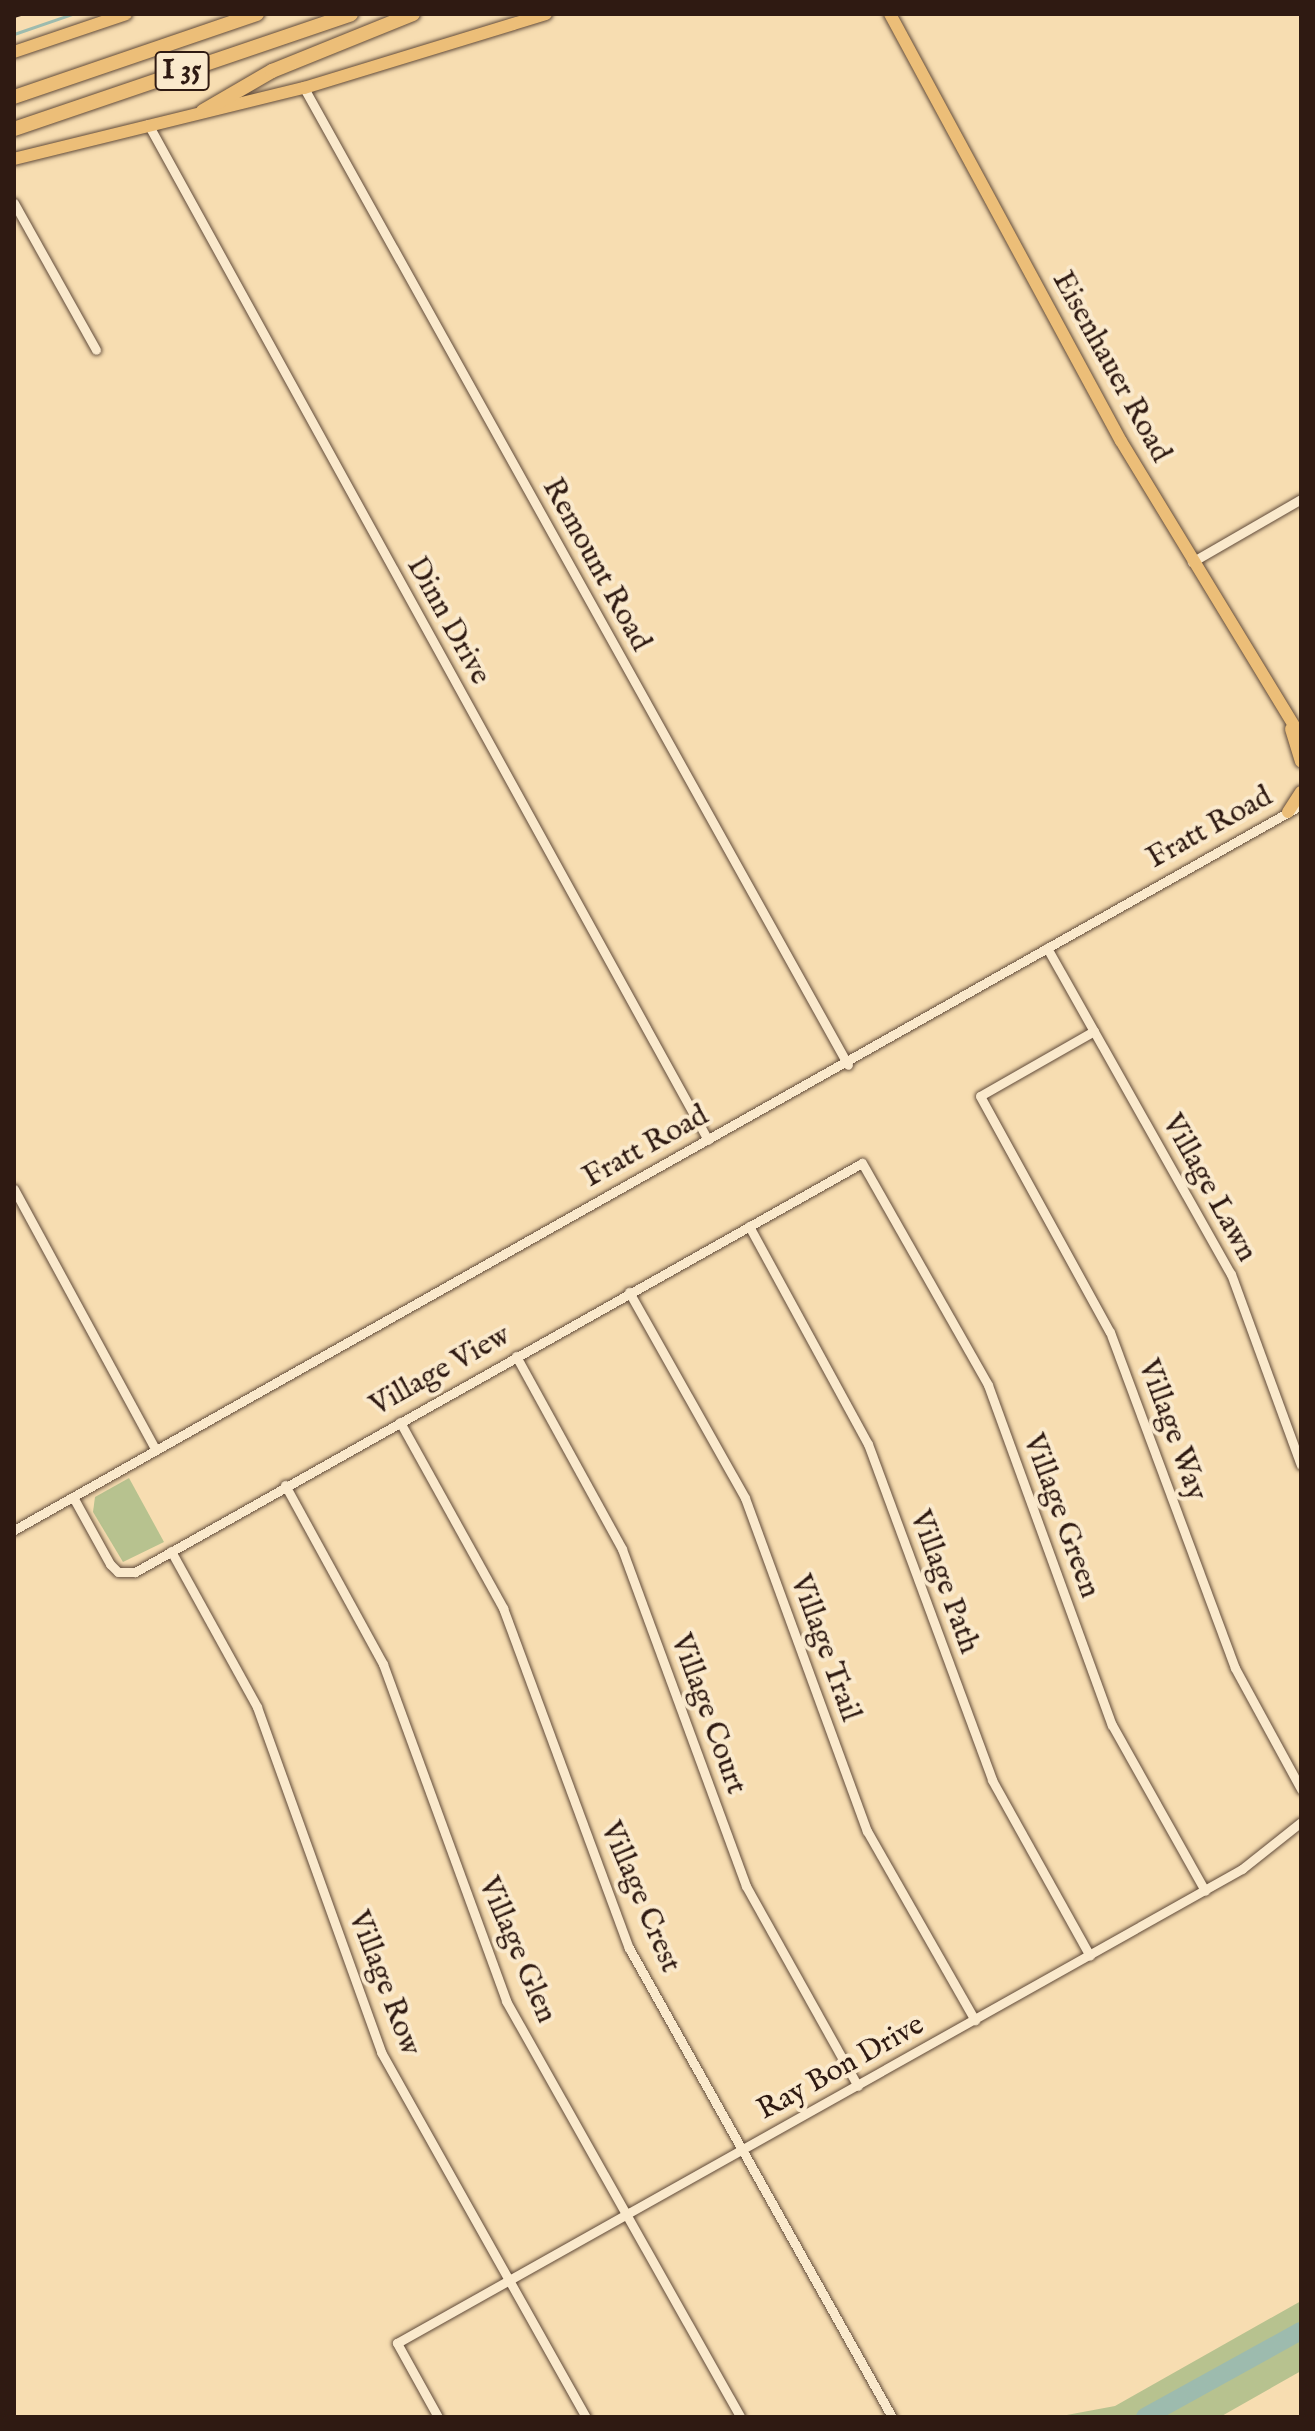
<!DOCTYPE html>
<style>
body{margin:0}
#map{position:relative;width:1315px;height:2431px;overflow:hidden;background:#f7ddb1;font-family:"IM FELL English",serif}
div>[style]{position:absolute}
.green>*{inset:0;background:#b7c28f}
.stream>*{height:3px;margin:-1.5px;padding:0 1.5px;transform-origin:1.5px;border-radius:1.5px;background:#9dbbae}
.river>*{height:18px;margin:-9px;padding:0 9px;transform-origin:9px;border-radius:9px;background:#9dbbae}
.roads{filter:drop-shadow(0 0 2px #614b3a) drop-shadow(0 0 2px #614b3a)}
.minor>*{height:9px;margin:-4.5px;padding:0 4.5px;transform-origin:4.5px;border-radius:4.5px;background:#fae9cc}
.major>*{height:12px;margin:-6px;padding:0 6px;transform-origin:6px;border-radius:6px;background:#ecbe78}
.highway>*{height:14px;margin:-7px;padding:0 7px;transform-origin:7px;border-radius:7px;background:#ecbe78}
.rail>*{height:3px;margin-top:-1.5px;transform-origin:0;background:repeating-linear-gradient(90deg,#2f1a12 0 14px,transparent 0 28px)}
span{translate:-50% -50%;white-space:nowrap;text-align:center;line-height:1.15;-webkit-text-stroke:8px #fae9cc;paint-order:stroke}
.shield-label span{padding:2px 6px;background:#fae9cc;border:2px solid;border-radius:6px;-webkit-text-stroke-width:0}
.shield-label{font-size:28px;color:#2f1a12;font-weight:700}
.street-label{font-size:30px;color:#2f1a12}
.frame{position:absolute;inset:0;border:16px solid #2f1a12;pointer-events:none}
</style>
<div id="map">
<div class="green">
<div style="clip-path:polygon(129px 1478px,164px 1542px,123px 1562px,93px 1512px,95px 1497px)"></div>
<div style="clip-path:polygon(1301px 2301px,1301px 2371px,1220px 2417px,1056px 2417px,1115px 2406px)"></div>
</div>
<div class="stream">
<div style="left:14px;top:34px;width:61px;rotate:-19deg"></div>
</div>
<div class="river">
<div style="left:1145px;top:2417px;width:178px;rotate:-28.9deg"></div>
</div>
<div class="roads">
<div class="minor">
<div style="left:304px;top:88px;width:1118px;rotate:60.89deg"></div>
<div style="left:148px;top:124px;width:1160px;rotate:61.14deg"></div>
<div style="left:14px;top:203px;width:168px;rotate:60.8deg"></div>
<div style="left:1192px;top:562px;width:126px;rotate:-30deg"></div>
<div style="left:1047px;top:948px;width:374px;rotate:60.6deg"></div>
<div style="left:1231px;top:1274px;width:203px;rotate:69.9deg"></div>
<div style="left:1094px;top:1031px;width:131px;rotate:150.3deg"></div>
<div style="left:980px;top:1096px;width:269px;rotate:61.2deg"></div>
<div style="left:1110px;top:1332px;width:358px;rotate:69.6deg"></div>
<div style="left:1235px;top:1668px;width:138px;rotate:61.4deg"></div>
<div style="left:14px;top:1189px;width:297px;rotate:61.5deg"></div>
<div style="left:749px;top:1226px;width:248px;rotate:61.4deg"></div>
<div style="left:868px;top:1444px;width:358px;rotate:69.7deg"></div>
<div style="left:992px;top:1780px;width:201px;rotate:60.9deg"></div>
<div style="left:629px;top:1292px;width:236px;rotate:60.6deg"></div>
<div style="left:745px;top:1498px;width:355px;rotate:69.9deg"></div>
<div style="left:867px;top:1831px;width:218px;rotate:60.3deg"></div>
<div style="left:516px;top:1356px;width:220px;rotate:61.2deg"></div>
<div style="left:622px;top:1549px;width:359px;rotate:69.8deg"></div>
<div style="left:746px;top:1886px;width:229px;rotate:60.8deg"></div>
<div style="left:400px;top:1422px;width:213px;rotate:61deg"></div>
<div style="left:503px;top:1608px;width:363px;rotate:69.7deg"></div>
<div style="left:629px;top:1948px;width:538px;rotate:60.72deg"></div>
<div style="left:285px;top:1485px;width:204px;rotate:61.3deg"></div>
<div style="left:383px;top:1664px;width:359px;rotate:69.9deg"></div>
<div style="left:506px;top:2001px;width:477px;rotate:60.6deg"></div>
<div style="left:73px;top:1497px;width:77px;rotate:61.1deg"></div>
<div style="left:110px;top:1564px;width:11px;rotate:45deg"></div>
<div style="left:118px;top:1572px;width:17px"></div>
<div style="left:135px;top:1572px;width:834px;rotate:-29.36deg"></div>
<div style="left:862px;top:1163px;width:255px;rotate:60.4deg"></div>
<div style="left:988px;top:1385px;width:362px;rotate:70deg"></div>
<div style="left:1112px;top:1725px;width:190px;rotate:60.7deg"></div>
<div style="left:14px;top:1530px;width:1477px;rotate:-29.39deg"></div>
<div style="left:171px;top:1551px;width:178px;rotate:61.1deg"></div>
<div style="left:257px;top:1707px;width:367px;rotate:70.2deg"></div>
<div style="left:381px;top:2052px;width:419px;rotate:60.7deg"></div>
<div style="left:438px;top:2417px;width:85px;rotate:-119deg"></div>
<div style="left:397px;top:2343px;width:969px;rotate:-29.29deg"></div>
<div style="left:1242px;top:1869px;width:75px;rotate:-38.5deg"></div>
</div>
<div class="major">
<div style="left:890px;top:14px;width:485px;rotate:61.6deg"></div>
<div style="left:1121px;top:441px;width:346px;rotate:58.7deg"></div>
<div style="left:14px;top:52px;width:118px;rotate:-18.7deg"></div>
<div style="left:14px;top:159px;width:299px;rotate:-13.8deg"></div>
<div style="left:304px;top:88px;width:253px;rotate:-17deg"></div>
<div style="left:1291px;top:729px;width:34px;rotate:73deg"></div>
<div style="left:1288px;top:812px;width:24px;rotate:-57deg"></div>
</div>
<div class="highway">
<div style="left:14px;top:97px;width:257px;rotate:-18.9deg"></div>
<div style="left:203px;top:111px;width:80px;rotate:-30.1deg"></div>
<div style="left:272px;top:71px;width:152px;rotate:-22deg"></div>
<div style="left:14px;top:129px;width:356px;rotate:-18.8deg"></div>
</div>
</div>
<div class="rail">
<div style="left:14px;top:16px;width:7px;rotate:-16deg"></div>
</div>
<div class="shield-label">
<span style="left:182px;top:71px">I 35</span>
</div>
<div class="street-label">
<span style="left:1111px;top:367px;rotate:61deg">Eisenhauer Road</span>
<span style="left:596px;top:565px;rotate:61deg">Remount Road</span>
<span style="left:448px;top:621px;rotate:61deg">Dinn Drive</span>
<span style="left:1210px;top:828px;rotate:-29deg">Fratt Road</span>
<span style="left:646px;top:1147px;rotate:-29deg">Fratt Road</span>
<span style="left:1209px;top:1188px;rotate:61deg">Village Lawn</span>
<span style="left:440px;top:1371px;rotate:-29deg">Village View</span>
<span style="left:1172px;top:1430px;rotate:70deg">Village Way</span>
<span style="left:1061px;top:1516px;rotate:70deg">Village Green</span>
<span style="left:944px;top:1582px;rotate:70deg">Village Path</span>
<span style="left:825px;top:1648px;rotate:70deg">Village Trail</span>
<span style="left:708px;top:1714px;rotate:70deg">Village Court</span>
<span style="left:640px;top:1897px;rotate:67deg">Village Crest</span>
<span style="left:517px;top:1950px;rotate:67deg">Village Glen</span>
<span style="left:384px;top:1983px;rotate:69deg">Village Row</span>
<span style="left:841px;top:2068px;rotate:-29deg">Ray Bon Drive</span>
</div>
<div class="frame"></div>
</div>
